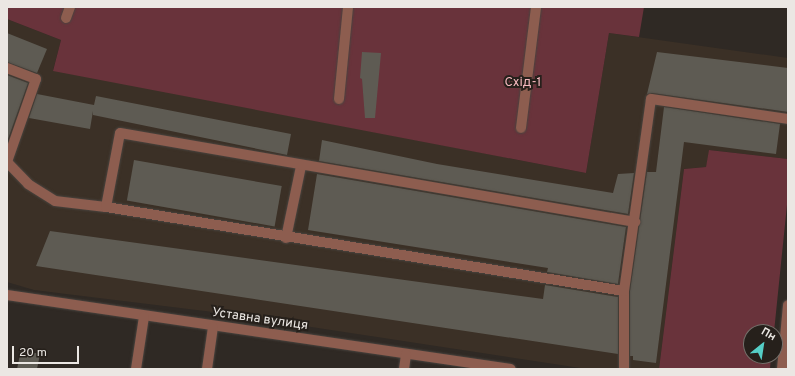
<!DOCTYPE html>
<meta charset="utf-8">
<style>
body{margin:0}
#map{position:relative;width:795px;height:376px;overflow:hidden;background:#2f2924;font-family:Overpass,sans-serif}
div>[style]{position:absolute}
.built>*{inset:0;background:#3b3026}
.green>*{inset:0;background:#69333b}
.building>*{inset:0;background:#5e5b53;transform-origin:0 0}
.roads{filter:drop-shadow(0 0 1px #49443f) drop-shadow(0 0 1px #49443f)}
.minor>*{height:10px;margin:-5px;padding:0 5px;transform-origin:5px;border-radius:5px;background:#8d5d4f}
span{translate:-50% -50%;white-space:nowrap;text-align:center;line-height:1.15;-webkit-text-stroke:4px #26201b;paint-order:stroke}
.park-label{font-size:13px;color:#f5b8be}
.street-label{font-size:13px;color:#ebe7e3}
.frame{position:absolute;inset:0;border:8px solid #ebe7e3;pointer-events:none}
.north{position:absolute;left:743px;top:324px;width:40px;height:40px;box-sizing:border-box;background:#26201b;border:1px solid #75706b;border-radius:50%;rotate:30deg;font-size:11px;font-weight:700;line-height:16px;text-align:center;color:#ebe7e3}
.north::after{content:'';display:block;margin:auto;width:14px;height:18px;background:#55cec6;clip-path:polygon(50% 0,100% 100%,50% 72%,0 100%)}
.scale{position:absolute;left:12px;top:346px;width:67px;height:18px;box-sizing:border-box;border:2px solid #ebe7e3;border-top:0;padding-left:5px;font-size:12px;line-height:14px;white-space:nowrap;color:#ebe7e3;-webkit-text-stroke:3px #26201b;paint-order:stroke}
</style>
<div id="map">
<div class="built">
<div style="clip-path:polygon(7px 19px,61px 40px,53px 70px,586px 173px,609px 33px,788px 58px,788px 159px,710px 150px,706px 167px,684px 169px,659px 369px,587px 369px,213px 312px,34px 290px,7px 282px)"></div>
</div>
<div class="green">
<div style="clip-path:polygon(7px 7px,644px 7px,639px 37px,609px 33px,586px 173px,53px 71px,61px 40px,7px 19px)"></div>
<div style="clip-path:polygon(709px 150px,788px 159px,788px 195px,774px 332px,751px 332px,751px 356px,771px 356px,770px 369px,659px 369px,684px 169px,706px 167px)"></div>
</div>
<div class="building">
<div style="clip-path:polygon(7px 33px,47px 49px,37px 73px,7px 62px)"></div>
<div style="clip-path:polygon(362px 52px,381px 53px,375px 118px,365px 118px,362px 79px,360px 78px)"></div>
<div style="clip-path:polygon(657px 52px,788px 68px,788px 112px,652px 93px,647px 94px)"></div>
<div style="clip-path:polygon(7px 75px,28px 83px,7px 142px)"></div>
<div style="clip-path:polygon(37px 94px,94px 105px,96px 96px,291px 134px,287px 155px,93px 115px,93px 111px,90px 129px,29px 118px)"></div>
<div style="clip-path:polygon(664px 107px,780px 124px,776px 154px,684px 142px,656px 363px,633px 360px,633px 356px,630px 356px,630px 291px,647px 172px,656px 172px)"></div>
<div style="clip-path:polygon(322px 140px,437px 164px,613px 193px,618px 174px,634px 173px,628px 214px,319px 161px)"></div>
<div style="left:134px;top:160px;width:150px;height:41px;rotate:10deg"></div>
<div style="clip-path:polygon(317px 174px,626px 227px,618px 284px,547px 272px,548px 268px,308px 230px)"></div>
<div style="clip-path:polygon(50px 231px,543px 299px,545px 285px,618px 297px,618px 354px,36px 266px)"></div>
<div style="clip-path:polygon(21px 350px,40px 354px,37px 369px,17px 369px)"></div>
</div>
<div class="roads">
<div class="minor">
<div style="left:66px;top:18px;width:12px;rotate:-70deg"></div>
<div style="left:7px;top:68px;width:31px;rotate:21deg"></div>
<div style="left:36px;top:79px;width:88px;rotate:109.3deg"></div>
<div style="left:339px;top:99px;width:92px;rotate:-84.4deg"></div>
<div style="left:521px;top:128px;width:122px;rotate:-82.9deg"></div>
<div style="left:7px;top:162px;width:30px;rotate:46deg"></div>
<div style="left:28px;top:184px;width:32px;rotate:32deg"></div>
<div style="left:55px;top:201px;width:51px;rotate:6.7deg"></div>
<div style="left:286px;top:238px;width:74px;rotate:-78.2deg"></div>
<div style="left:624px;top:291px;width:525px;rotate:-170.79deg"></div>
<div style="left:106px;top:207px;width:75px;rotate:-79.3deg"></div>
<div style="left:120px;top:133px;width:523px;rotate:9.8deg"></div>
<div style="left:7px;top:295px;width:509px;rotate:8.35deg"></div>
<div style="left:136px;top:369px;width:53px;rotate:-81.3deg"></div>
<div style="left:207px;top:369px;width:42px;rotate:-81.9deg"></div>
<div style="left:404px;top:369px;width:15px;rotate:-82deg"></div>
<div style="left:624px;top:369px;width:78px;rotate:-90deg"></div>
<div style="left:624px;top:291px;width:194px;rotate:-82deg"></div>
<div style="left:651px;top:99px;width:138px;rotate:8.3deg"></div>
<div style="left:782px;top:369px;width:64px;rotate:-84.6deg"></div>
</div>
</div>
<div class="park-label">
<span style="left:523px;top:83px">Схід-1</span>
</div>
<div class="street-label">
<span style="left:260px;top:320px;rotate:8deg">Уставна вулиця</span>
</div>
<div class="frame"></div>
<div class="north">Пн</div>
<div class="scale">20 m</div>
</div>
